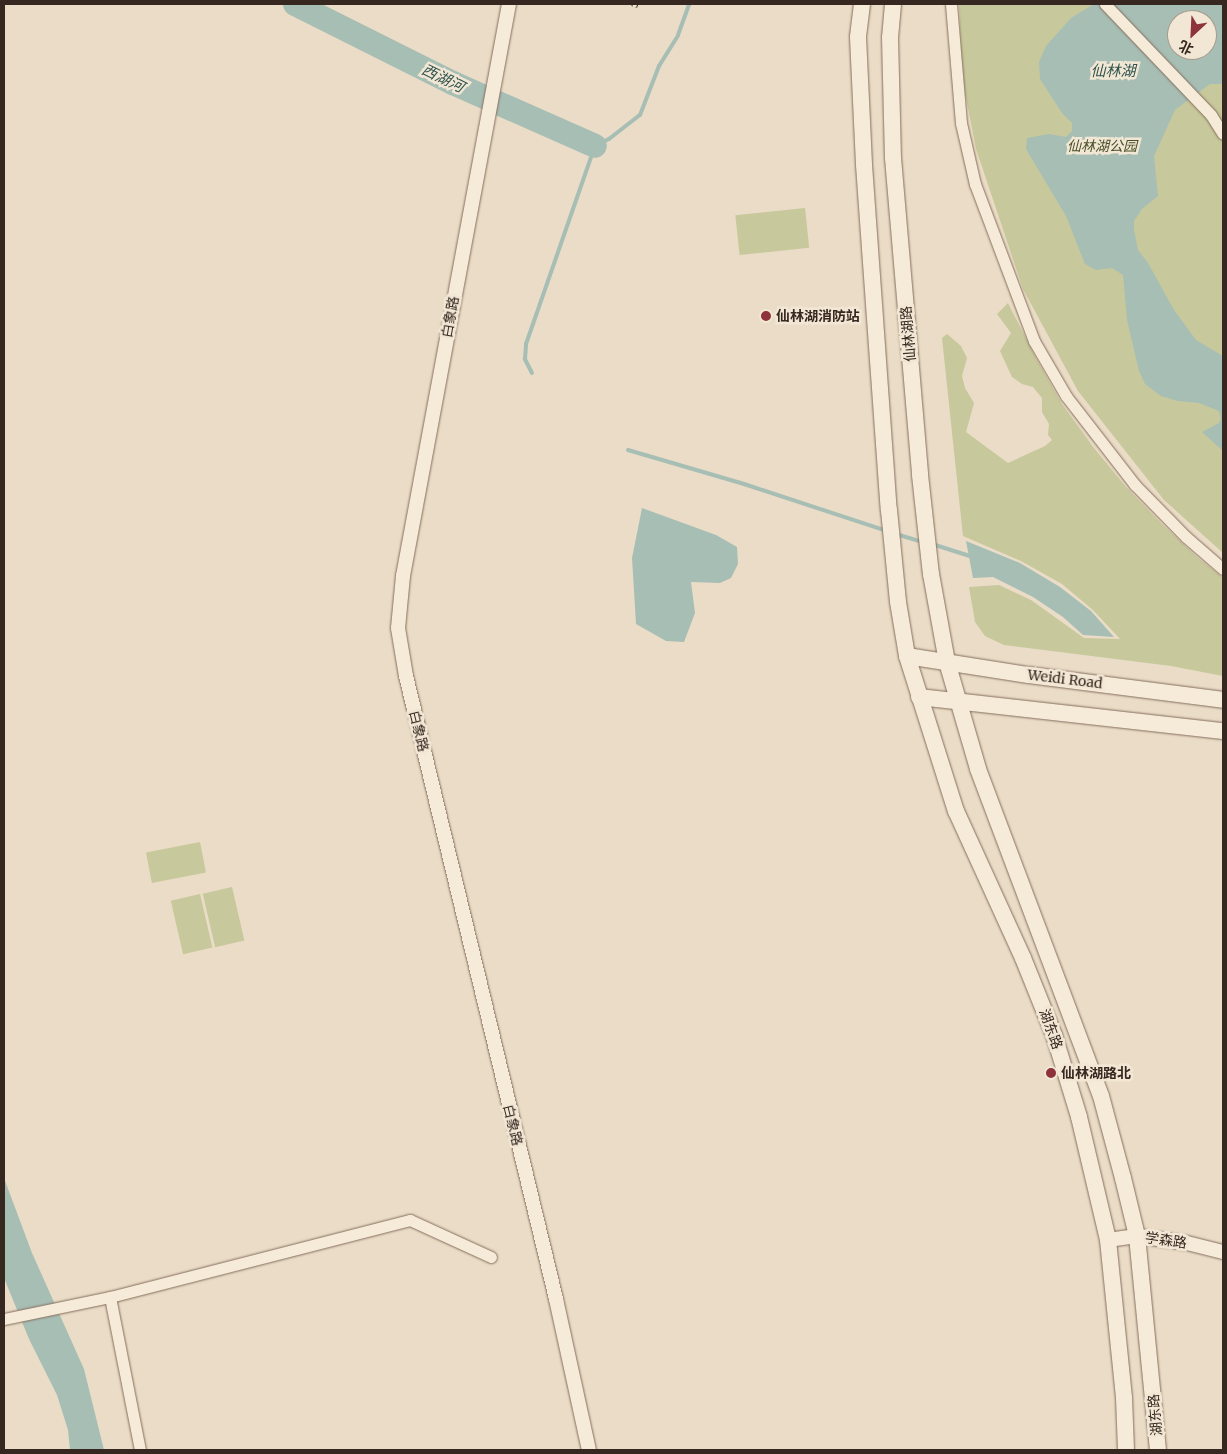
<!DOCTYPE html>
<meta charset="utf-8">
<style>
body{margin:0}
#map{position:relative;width:1227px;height:1454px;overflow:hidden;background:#eadcc6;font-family:Merriweather,"Noto Sans SC",serif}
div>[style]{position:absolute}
.green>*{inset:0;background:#c7c89b;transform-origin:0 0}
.water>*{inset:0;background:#a7beb5}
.stream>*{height:4px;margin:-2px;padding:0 2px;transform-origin:2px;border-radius:2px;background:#a7beb5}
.river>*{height:24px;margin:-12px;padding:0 12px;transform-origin:12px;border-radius:12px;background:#a7beb5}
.roads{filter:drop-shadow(0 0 1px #846e5d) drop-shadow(0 0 1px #846e5d)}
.minor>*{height:11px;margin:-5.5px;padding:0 5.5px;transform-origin:5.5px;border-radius:5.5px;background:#f6ead8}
.tertiary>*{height:14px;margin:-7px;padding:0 7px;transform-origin:7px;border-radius:7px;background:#f6ead8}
.secondary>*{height:16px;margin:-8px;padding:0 8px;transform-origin:8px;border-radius:8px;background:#f6ead8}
.rail>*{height:5.5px;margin-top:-2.75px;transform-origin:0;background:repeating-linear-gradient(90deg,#f2e7d5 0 11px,#362820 0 22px);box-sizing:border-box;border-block:1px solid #362820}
.dots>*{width:14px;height:14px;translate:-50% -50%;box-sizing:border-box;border:2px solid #f2e7d5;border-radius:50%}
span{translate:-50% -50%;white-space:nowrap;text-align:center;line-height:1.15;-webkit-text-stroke:5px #f2e7d5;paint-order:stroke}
.park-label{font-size:14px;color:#4a5028;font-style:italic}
.poi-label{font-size:14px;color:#362820;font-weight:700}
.left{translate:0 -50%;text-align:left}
.street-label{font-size:14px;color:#362820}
.water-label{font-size:15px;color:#30544e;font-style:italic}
.frame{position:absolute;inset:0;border:5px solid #362820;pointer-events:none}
.north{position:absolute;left:1167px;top:10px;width:50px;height:50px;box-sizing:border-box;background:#f2e7d5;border:1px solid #a79b8d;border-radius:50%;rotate:205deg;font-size:14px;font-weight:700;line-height:20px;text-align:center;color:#362820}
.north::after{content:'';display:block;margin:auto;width:18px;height:22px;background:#8e323b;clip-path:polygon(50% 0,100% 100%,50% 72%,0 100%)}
</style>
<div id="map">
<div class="green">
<div style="clip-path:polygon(evenodd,959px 4px,1223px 4px,1223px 553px,1164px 500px,1078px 391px,1023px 289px,976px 149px,962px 77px,959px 4px,1177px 20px,1207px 20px,1207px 50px,1177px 50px,1177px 20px)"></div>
<div style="left:805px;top:208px;width:40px;height:70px;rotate:84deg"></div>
<div style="clip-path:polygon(1008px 303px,1037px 360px,1062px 404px,1094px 448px,1126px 487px,1163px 525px,1197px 557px,1223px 578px,1223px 676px,1171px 666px,1004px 645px,985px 636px,975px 622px,969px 587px,999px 585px,1031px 600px,1084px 638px,1120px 639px,1093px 610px,1062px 584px,1021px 561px,963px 536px,942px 338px,947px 334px,961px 346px,967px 358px,962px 376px,965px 388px,974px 403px,966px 432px,1008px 463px,1045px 446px,1052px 440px,1048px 435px,1049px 424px,1042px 412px,1042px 398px,1033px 387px,1022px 384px,1012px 377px,1000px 351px,1011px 333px,997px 314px)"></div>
<div style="left:200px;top:842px;width:31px;height:55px;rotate:79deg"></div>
<div style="left:232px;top:887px;width:55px;height:30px;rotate:77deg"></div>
<div style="left:200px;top:894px;width:55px;height:30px;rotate:77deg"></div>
</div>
<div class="water">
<div style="clip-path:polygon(evenodd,1094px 4px,1223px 4px,1223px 84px,1210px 84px,1175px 110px,1154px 156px,1158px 196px,1142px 209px,1134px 221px,1134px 230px,1138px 250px,1148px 263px,1174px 310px,1196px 340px,1223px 356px,1223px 451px,1202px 432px,1219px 423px,1221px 419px,1219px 411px,1199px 403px,1178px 401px,1161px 396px,1145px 384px,1139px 371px,1127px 320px,1123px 275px,1112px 268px,1096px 270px,1085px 264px,1066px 216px,1026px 149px,1027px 138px,1049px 134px,1066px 137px,1072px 131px,1072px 123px,1062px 113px,1040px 79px,1039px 62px,1046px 46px,1071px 18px,1094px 4px,1177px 20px,1207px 20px,1207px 50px,1177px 50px,1177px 20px)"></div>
<div style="clip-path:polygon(642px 508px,716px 535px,737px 547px,738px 564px,731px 578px,720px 583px,691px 582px,695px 613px,684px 642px,666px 641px,636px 624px,632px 558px)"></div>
<div style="clip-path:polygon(966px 541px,1020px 563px,1060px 587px,1091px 611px,1114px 637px,1083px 635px,1063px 617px,1033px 597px,993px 577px,973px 578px)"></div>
<div style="clip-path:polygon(4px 1178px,32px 1253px,84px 1369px,104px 1450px,70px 1450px,68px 1430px,57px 1395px,29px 1339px,4px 1278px)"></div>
</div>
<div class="stream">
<div style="left:532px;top:373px;width:16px;rotate:-117deg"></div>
<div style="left:525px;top:359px;width:15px;rotate:-86deg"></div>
<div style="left:526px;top:344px;width:210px;rotate:-70.8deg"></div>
<div style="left:595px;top:146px;width:16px;rotate:-27deg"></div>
<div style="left:609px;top:139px;width:39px;rotate:-38deg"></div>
<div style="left:640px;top:115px;width:53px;rotate:-68.8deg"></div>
<div style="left:659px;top:66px;width:36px;rotate:-58deg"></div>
<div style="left:678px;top:35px;width:33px;rotate:-70deg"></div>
<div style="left:628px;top:450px;width:121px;rotate:16.3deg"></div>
<div style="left:744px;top:484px;width:151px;rotate:18.2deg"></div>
<div style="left:896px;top:534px;width:28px;rotate:17deg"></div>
<div style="left:932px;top:544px;width:43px;rotate:17.6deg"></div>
</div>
<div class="river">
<div style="left:295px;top:4px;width:177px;rotate:26.6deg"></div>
<div style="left:453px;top:83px;width:155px;rotate:23.9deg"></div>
</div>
<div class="roads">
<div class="minor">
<div style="left:951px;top:4px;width:119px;rotate:85.2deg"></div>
<div style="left:961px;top:123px;width:63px;rotate:77.1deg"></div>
<div style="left:975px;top:184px;width:168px;rotate:69.4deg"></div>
<div style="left:1034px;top:341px;width:64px;rotate:59.8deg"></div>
<div style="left:1066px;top:396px;width:113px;rotate:52.2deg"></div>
<div style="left:1135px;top:485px;width:73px;rotate:45.6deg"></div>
<div style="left:1186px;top:537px;width:49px;rotate:40.9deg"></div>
<div style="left:1105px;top:4px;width:153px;rotate:46.3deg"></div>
<div style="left:1211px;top:115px;width:22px;rotate:58deg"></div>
<div style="left:110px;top:1297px;width:156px;rotate:78.9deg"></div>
<div style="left:4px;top:1319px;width:108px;rotate:-11.7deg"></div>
<div style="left:110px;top:1297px;width:310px;rotate:-14.4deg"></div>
<div style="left:410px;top:1220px;width:89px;rotate:24.6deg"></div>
</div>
<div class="tertiary">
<div style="left:509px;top:4px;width:582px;rotate:100.5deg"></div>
<div style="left:403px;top:576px;width:52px;rotate:95.5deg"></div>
<div style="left:398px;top:628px;width:49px;rotate:80.5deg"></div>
<div style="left:406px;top:676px;width:641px;rotate:76.46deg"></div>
<div style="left:556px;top:1299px;width:155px;rotate:77.7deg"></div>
<div style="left:1108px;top:1240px;width:29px;rotate:-8deg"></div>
<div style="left:1137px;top:1236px;width:50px;rotate:8deg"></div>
<div style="left:1187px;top:1243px;width:37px;rotate:14deg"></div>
</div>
<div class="secondary">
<div style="left:862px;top:4px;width:33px;rotate:97deg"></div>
<div style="left:858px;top:37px;width:128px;rotate:87.3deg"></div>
<div style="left:864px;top:165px;width:346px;rotate:85.9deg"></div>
<div style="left:889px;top:510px;width:92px;rotate:84.4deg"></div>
<div style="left:898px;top:602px;width:55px;rotate:80.5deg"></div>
<div style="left:907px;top:656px;width:163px;rotate:72.5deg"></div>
<div style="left:956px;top:811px;width:162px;rotate:65.5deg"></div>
<div style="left:1023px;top:958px;width:83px;rotate:68.1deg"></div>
<div style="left:1054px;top:1035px;width:86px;rotate:73deg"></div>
<div style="left:1079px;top:1117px;width:126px;rotate:76.7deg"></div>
<div style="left:1108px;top:1240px;width:159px;rotate:84.2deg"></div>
<div style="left:1124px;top:1398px;width:52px;rotate:87.8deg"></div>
<div style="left:893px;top:4px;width:33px;rotate:95deg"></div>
<div style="left:890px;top:37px;width:121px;rotate:88.6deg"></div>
<div style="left:893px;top:158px;width:318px;rotate:85.1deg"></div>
<div style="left:920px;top:475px;width:100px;rotate:83.7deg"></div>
<div style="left:931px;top:574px;width:89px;rotate:79.7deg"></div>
<div style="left:947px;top:662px;width:111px;rotate:73.8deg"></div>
<div style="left:978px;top:769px;width:349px;rotate:69.4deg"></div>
<div style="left:1101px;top:1096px;width:85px;rotate:75deg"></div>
<div style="left:1123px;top:1178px;width:60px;rotate:76.4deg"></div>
<div style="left:1137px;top:1236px;width:215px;rotate:84.4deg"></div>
<div style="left:907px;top:656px;width:123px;rotate:8.9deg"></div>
<div style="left:1029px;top:675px;width:196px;rotate:7.3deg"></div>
<div style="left:919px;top:697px;width:306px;rotate:6.4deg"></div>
</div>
</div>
<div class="rail">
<div style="left:634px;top:7px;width:3px;rotate:-72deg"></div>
</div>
<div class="dots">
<div style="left:766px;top:316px;background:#8e323b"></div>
<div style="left:1051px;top:1073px;background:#8e323b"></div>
</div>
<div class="park-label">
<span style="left:1102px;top:146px">仙林湖公园</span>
</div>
<div class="poi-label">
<span class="left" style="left:776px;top:316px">仙林湖消防站</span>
<span class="left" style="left:1061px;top:1073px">仙林湖路北</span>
</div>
<div class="street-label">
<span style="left:450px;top:317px;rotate:-80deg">白象路</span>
<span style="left:908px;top:334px;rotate:-95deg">仙林湖路</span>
<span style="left:1065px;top:679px;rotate:7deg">Weidi Road</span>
<span style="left:419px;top:731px;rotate:76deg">白象路</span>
<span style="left:1051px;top:1029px;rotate:70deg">湖东路</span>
<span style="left:513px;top:1125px;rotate:76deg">白象路</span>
<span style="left:1166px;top:1240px;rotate:8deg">学森路</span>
<span style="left:1155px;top:1415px;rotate:-95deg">湖东路</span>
</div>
<div class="water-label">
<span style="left:1113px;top:71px">仙林湖</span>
<span style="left:443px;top:78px;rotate:26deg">西湖河</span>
</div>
<div class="frame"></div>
<div class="north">北</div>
</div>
